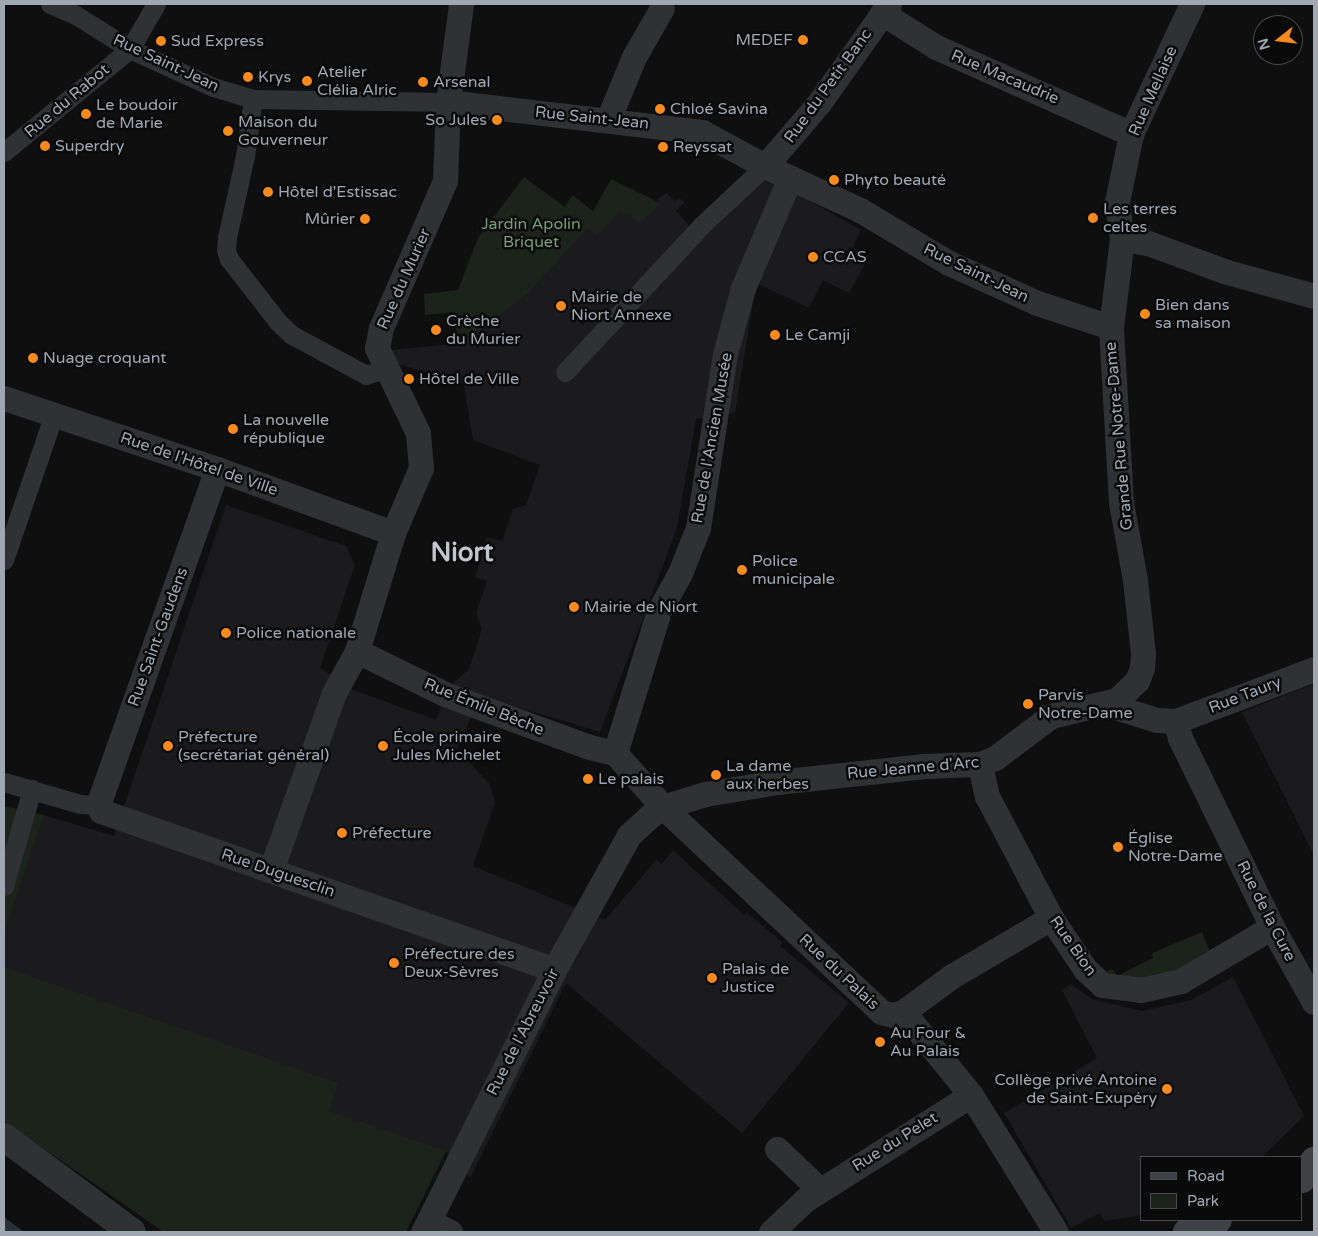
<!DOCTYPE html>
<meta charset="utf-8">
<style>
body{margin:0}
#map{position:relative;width:1318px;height:1236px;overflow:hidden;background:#0f0f10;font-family:"Varela Round",sans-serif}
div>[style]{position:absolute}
.built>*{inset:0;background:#1b1b1d}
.green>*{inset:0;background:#1b231b}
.water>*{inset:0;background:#273236}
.pedestrian>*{height:19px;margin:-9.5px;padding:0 9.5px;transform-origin:9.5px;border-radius:9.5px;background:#303135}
.minor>*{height:25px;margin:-12.5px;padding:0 12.5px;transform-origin:12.5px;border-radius:12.5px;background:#303135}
.tertiary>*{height:28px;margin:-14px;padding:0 14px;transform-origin:14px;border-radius:14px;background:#303135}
.secondary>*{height:28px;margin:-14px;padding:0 14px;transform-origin:14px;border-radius:14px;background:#3e4145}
.dots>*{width:14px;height:14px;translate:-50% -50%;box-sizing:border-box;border:2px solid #0a0a0b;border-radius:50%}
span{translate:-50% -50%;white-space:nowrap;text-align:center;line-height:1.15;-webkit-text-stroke:5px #0a0a0b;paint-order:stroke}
.poi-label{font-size:16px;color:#9fa8b2}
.right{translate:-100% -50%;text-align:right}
.left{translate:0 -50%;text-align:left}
.street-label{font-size:16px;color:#9fa8b2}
.park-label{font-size:16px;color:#799e75}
.town-label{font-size:26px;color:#c0c6ce;font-weight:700}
.frame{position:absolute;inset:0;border:5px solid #9fa8b2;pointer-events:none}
.legend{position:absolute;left:1140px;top:1156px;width:162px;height:65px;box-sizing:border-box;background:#0a0a0b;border:1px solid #46494e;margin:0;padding:6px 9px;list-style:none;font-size:15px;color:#9fa8b2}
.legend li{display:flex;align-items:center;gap:10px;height:25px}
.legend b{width:25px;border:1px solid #46494e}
.north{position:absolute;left:1253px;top:15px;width:50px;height:50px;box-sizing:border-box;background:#0a0a0b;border:1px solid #46494e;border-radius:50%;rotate:254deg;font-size:14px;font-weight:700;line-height:20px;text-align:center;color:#9fa8b2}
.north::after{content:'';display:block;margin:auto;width:18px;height:22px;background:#f98b1e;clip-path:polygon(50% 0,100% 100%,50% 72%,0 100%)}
</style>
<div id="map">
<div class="built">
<div style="clip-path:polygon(764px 180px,798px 194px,861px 230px,850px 253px,866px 262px,849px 293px,823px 280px,809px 308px,756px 283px,735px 413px,696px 419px,677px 528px,600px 732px,481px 696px,456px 749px,489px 783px,495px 803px,473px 866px,605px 920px,656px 860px,662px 864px,673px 850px,744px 915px,747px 913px,782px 942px,780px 946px,849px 1003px,742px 1133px,566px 983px,470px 1178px,446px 1151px,406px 1232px,164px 1232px,4px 1121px,4px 933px,44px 815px,114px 836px,226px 505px,346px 546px,355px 565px,320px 668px,354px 690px,436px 720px,450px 686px,469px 669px,482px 629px,476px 613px,487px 581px,475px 577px,487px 537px,502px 541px,513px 509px,526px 505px,540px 465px,473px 440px,464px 384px,392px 362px,391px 350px,464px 343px,479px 348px,469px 340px,588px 228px,597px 236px,620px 212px,660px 203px,657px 199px,666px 193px,675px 201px,679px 198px,685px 202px,676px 211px,702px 240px)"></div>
<div style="clip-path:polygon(1314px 684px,1314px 855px,1242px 712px)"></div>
<div style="clip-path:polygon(1233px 977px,1304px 1116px,1262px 1157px,1142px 1157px,1142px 1215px,1104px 1221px,1100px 1213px,1071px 1228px,1004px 1113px,1097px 1058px,1062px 990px,1071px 984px,1092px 999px,1142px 1011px,1191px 1000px)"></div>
</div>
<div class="green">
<div style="clip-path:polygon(524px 177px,565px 207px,572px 195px,593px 211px,611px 179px,660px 203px,641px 223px,620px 212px,597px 236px,588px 228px,530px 291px,469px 339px,480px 344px,479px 348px,457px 343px,455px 312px,425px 315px,424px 294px,458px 290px,478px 238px)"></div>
<div style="clip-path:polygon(4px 806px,44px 815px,4px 933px)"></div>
<div style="clip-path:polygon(1202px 932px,1211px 954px,1153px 982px,1102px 973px,1112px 969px,1117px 976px,1153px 958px,1152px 953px)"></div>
<div style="clip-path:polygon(4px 967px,338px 1083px,329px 1111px,446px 1151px,406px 1232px,164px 1232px,4px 1121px)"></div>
</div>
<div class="water">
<div style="clip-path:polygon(4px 1217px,24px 1232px,4px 1232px)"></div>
</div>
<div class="pedestrian">
<div style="left:50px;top:4px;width:26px;rotate:23deg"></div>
<div style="left:74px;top:14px;width:66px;rotate:32deg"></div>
<div style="left:130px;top:49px;width:91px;rotate:24.6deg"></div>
<div style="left:213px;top:87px;width:42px;rotate:16.7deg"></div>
<div style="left:253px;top:99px;width:195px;rotate:0.9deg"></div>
<div style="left:253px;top:99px;width:58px;rotate:98deg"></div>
<div style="left:245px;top:156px;width:83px;rotate:102.5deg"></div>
<div style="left:227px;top:237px;width:13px;rotate:94deg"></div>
<div style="left:226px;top:250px;width:9px;rotate:72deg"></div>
<div style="left:229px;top:259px;width:80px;rotate:52.1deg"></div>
<div style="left:278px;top:322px;width:19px;rotate:43deg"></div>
<div style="left:292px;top:335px;width:84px;rotate:28.4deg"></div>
<div style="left:366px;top:375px;width:19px;rotate:-18deg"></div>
<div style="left:4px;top:152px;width:163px;rotate:-39.3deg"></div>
<div style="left:130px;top:49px;width:52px;rotate:-60deg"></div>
<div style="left:565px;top:372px;width:201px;rotate:-47deg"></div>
<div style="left:702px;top:225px;width:86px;rotate:-43.1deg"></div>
<div style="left:4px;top:560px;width:154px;rotate:-71.1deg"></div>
<div style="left:4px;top:782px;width:79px;rotate:16.1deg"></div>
<div style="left:80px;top:804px;width:18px;rotate:3deg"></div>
<div style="left:4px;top:886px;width:101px;rotate:-73.9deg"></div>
</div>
<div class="minor">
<div style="left:882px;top:13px;width:64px;rotate:32.2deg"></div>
<div style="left:936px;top:47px;width:214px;rotate:24deg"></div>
<div style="left:448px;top:102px;width:256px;rotate:6.7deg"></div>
<div style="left:702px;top:132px;width:72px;rotate:28.4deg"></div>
<div style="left:765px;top:166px;width:105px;rotate:24.9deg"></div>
<div style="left:860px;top:210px;width:104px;rotate:30.8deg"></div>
<div style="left:949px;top:263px;width:97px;rotate:24.4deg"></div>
<div style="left:1037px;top:303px;width:78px;rotate:18deg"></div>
<div style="left:608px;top:120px;width:68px;rotate:-67.6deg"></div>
<div style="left:634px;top:57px;width:56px;rotate:-60.3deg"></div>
<div style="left:765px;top:166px;width:83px;rotate:-49.4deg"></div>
<div style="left:819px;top:103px;width:121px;rotate:-54.7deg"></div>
<div style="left:1122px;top:239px;width:26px;rotate:9deg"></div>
<div style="left:1148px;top:243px;width:84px;rotate:20.2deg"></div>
<div style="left:1227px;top:272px;width:90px;rotate:15.4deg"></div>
<div style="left:4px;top:398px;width:225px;rotate:18.4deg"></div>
<div style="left:217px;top:469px;width:187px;rotate:20deg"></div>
<div style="left:217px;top:469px;width:356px;rotate:109.5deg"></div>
<div style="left:98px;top:805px;width:7px;rotate:63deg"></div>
<div style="left:101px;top:811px;width:480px;rotate:19.3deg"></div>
<div style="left:357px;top:651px;width:100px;rotate:26.1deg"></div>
<div style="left:447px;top:695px;width:148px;rotate:20.1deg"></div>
<div style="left:586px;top:746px;width:30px;rotate:14deg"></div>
<div style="left:1105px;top:704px;width:54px;rotate:17.1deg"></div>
<div style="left:1157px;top:720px;width:19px;rotate:3deg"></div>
<div style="left:1176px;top:721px;width:17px;rotate:77deg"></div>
<div style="left:1180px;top:738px;width:210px;rotate:64deg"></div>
<div style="left:1272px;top:927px;width:86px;rotate:60.8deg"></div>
<div style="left:1176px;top:721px;width:147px;rotate:-20.6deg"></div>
<div style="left:615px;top:753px;width:72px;rotate:48.4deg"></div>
<div style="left:663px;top:807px;width:299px;rotate:43.2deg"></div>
<div style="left:881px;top:1012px;width:11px;rotate:15deg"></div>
<div style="left:892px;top:1015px;width:11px;rotate:-15deg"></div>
<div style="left:903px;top:1012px;width:11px;rotate:49deg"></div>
<div style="left:910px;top:1020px;width:97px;rotate:50.9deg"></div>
<div style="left:971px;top:1095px;width:161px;rotate:58.2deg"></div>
<div style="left:615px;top:753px;width:149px;rotate:-72.8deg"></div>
<div style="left:659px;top:611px;width:43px;rotate:-61.1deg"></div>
<div style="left:680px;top:573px;width:48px;rotate:-68.2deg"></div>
<div style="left:698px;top:528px;width:176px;rotate:-81.2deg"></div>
<div style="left:725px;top:354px;width:68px;rotate:-74.7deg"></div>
<div style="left:743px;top:288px;width:120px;rotate:-66.9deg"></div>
<div style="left:980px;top:764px;width:33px;rotate:78deg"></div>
<div style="left:987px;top:796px;width:138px;rotate:62.3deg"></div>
<div style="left:1051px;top:918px;width:61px;rotate:56.3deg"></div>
<div style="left:1085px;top:969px;width:23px;rotate:43deg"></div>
<div style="left:1102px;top:985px;width:39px;rotate:7deg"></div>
<div style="left:1141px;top:990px;width:41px;rotate:-12.7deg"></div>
<div style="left:1181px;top:981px;width:106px;rotate:-30.7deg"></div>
<div style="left:271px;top:870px;width:188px;rotate:-70.4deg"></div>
<div style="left:334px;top:693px;width:48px;rotate:-61.3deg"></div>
<div style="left:357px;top:651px;width:123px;rotate:-73deg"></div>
<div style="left:393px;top:533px;width:71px;rotate:-66.7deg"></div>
<div style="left:421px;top:468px;width:35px;rotate:-95deg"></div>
<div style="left:418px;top:433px;width:94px;rotate:-115.8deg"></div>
<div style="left:377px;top:348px;width:20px;rotate:-79deg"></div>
<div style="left:381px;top:328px;width:160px;rotate:-66.5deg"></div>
<div style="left:445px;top:181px;width:79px;rotate:-87.8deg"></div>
<div style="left:448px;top:102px;width:99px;rotate:-82.4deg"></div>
<div style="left:903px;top:1012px;width:61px;rotate:-36.3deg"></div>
<div style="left:952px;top:976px;width:115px;rotate:-30.4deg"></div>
<div style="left:777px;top:1149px;width:59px;rotate:43.6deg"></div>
<div style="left:429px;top:1221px;width:24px;rotate:28deg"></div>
<div style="left:423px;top:1232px;width:293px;rotate:-63.4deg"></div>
<div style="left:554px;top:970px;width:154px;rotate:-60.9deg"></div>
<div style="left:629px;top:835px;width:28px;rotate:-42deg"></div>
<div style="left:650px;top:816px;width:16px;rotate:-35deg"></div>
<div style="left:663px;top:807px;width:44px;rotate:-17.2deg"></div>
<div style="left:705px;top:794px;width:73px;rotate:-9.5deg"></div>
<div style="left:777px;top:782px;width:148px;rotate:-6.2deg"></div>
<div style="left:924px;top:766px;width:56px;rotate:-2deg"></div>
<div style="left:980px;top:764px;width:16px;rotate:-22deg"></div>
<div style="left:995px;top:758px;width:70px;rotate:-36.9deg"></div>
<div style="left:1051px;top:716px;width:68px;rotate:-13.6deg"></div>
<div style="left:1117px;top:700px;width:28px;rotate:-44deg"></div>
<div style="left:1137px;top:681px;width:14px;rotate:-69deg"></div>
<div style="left:1142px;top:668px;width:15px;rotate:-86deg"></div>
<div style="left:1143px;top:653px;width:73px;rotate:-96.3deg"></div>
<div style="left:1135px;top:580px;width:79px;rotate:-100.2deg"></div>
<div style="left:1121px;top:502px;width:175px;rotate:-93.3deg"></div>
<div style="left:1111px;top:327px;width:89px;rotate:-82.9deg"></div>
<div style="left:1122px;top:239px;width:37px;rotate:-98deg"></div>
<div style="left:1117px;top:202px;width:69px;rotate:-78.4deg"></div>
<div style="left:1131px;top:134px;width:144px;rotate:-64.9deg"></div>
<div style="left:771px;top:1232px;width:47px;rotate:-43.3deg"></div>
<div style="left:805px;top:1200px;width:196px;rotate:-32.3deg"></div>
</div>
<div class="tertiary">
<div style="left:4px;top:1137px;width:159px;rotate:36.6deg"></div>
</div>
<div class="secondary">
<div style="left:1302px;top:1179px;width:22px;rotate:-56deg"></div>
<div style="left:1187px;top:1232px;width:33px;rotate:-21deg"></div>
</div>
<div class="dots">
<div style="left:803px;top:40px;background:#f98b1e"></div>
<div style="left:161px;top:41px;background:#f98b1e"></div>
<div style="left:248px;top:77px;background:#f98b1e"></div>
<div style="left:307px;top:81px;background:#f98b1e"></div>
<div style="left:423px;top:82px;background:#f98b1e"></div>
<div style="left:660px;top:109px;background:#f98b1e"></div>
<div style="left:86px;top:114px;background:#f98b1e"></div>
<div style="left:497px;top:120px;background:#f98b1e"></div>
<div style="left:228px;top:131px;background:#f98b1e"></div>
<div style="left:45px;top:146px;background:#f98b1e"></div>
<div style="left:663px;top:147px;background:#f98b1e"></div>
<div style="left:834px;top:180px;background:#f98b1e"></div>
<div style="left:268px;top:192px;background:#f98b1e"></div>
<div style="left:1093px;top:218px;background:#f98b1e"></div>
<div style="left:365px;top:219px;background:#f98b1e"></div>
<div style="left:813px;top:257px;background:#f98b1e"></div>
<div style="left:561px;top:306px;background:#f98b1e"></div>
<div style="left:1145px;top:314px;background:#f98b1e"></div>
<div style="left:436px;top:330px;background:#f98b1e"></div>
<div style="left:775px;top:335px;background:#f98b1e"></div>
<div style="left:33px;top:358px;background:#f98b1e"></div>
<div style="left:409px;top:379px;background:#f98b1e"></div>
<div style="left:233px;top:429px;background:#f98b1e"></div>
<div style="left:742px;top:570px;background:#f98b1e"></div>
<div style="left:574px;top:607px;background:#f98b1e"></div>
<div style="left:226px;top:633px;background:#f98b1e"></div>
<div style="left:1028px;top:704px;background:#f98b1e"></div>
<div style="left:168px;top:746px;background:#f98b1e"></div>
<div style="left:383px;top:746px;background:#f98b1e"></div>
<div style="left:716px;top:775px;background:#f98b1e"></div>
<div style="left:588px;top:779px;background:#f98b1e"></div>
<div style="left:342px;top:833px;background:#f98b1e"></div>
<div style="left:1118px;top:847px;background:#f98b1e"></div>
<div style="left:394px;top:963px;background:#f98b1e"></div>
<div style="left:712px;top:978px;background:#f98b1e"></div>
<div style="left:880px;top:1042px;background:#f98b1e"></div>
<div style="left:1167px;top:1089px;background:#f98b1e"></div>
</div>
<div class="poi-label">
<span class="right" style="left:793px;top:40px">MEDEF</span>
<span class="left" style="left:171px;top:41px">Sud Express</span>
<span class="left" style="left:317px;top:81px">Atelier<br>Clélia Alric</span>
<span class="left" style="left:258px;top:77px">Krys</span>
<span class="left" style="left:433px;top:82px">Arsenal</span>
<span class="left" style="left:96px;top:114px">Le boudoir<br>de Marie</span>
<span class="left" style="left:670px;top:109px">Chloé Savina</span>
<span class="right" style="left:487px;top:120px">So Jules</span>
<span class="left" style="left:238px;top:131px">Maison du<br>Gouverneur</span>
<span class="left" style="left:55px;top:146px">Superdry</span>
<span class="left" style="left:673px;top:147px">Reyssat</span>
<span class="left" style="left:844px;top:180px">Phyto beauté</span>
<span class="left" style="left:278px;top:192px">Hôtel d'Estissac</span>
<span class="left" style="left:1103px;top:218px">Les terres<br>celtes</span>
<span class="right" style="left:355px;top:219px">Mûrier</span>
<span class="left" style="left:823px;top:257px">CCAS</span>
<span class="left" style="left:571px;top:306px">Mairie de<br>Niort Annexe</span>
<span class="left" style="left:1155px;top:314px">Bien dans<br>sa maison</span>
<span class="left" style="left:446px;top:330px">Crèche<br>du Murier</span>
<span class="left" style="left:785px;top:335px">Le Camji</span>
<span class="left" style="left:43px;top:358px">Nuage croquant</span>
<span class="left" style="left:419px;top:379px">Hôtel de Ville</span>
<span class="left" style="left:243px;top:429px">La nouvelle<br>république</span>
<span class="left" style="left:752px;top:570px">Police<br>municipale</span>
<span class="left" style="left:584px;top:607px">Mairie de Niort</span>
<span class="left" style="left:236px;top:633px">Police nationale</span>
<span class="left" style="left:1038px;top:704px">Parvis<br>Notre-Dame</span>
<span class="left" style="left:178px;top:746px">Préfecture<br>(secrétariat général)</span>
<span class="left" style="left:393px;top:746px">École primaire<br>Jules Michelet</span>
<span class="left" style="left:726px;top:775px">La dame<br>aux herbes</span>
<span class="left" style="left:598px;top:779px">Le palais</span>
<span class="left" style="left:352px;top:833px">Préfecture</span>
<span class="left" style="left:1128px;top:847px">Église<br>Notre-Dame</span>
<span class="left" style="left:404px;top:963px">Préfecture des<br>Deux-Sèvres</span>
<span class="left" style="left:722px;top:978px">Palais de<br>Justice</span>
<span class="left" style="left:890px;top:1042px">Au Four &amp;<br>Au Palais</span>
<span class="right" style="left:1157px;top:1089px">Collège privé Antoine<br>de Saint-Exupéry</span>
</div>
<div class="street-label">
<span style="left:166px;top:63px;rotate:25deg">Rue Saint-Jean</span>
<span style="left:1005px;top:77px;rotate:23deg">Rue Macaudrie</span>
<span style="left:828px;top:86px;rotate:-54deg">Rue du Petit Banc</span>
<span style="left:1153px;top:91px;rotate:-66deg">Rue Mellaise</span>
<span style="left:67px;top:101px;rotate:-40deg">Rue du Rabot</span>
<span style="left:592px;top:118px;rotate:6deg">Rue Saint-Jean</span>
<span style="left:976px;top:273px;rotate:26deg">Rue Saint-Jean</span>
<span style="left:404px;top:279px;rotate:-66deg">Rue du Murier</span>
<span style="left:1119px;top:436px;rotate:-95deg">Grande Rue Notre-Dame</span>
<span style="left:712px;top:438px;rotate:-80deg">Rue de l'Ancien Musée</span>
<span style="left:199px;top:464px;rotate:19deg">Rue de l'Hôtel de Ville</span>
<span style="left:158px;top:637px;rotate:-70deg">Rue Saint-Gaudens</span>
<span style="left:1245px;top:695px;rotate:-21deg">Rue Taury</span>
<span style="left:484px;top:707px;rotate:22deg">Rue Émile Bèche</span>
<span style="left:913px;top:768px;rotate:-5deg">Rue Jeanne d'Arc</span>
<span style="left:278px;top:873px;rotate:19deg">Rue Duguesclin</span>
<span style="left:1266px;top:911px;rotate:63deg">Rue de la Cure</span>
<span style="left:1073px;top:946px;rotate:55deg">Rue Bion</span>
<span style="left:839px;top:972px;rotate:43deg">Rue du Palais</span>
<span style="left:523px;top:1032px;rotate:-63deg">Rue de l'Abreuvoir</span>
<span style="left:895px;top:1142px;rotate:-32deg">Rue du Pelet</span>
</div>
<div class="park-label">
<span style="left:531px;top:233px">Jardin Apolin<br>Briquet</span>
</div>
<div class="town-label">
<span style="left:462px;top:553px">Niort</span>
</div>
<div class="frame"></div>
<ul class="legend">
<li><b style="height:6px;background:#3e4145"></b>Road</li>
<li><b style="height:14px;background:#1b231b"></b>Park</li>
</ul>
<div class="north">N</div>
</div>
